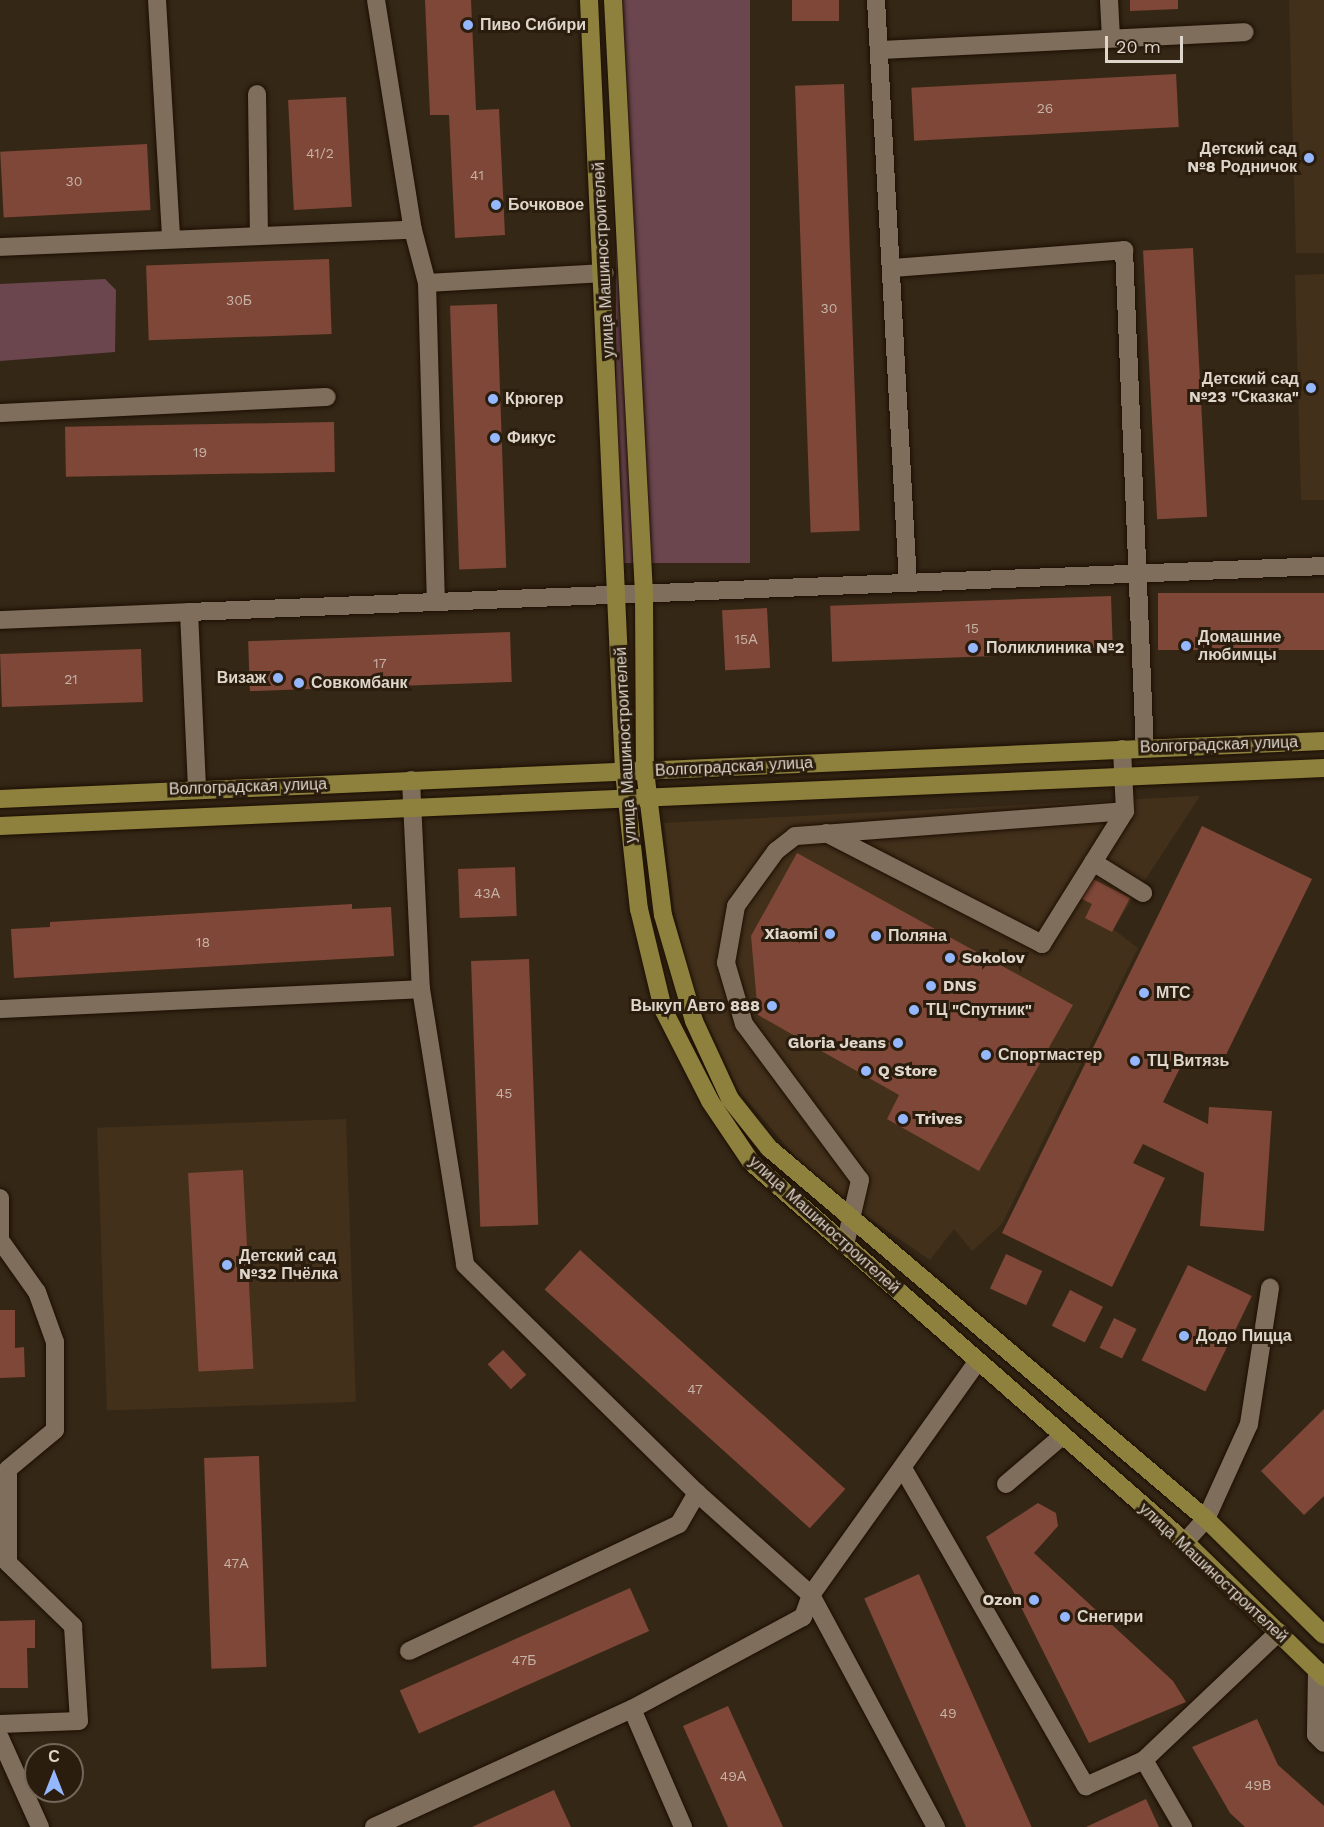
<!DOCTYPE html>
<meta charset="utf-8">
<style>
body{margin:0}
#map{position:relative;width:1324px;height:1827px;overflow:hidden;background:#352716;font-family:"Work Sans",sans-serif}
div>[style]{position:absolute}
.built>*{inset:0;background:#42301b;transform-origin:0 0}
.green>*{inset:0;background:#6b464f;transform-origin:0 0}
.building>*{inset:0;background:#7f4737;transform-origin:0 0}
.roads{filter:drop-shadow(0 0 2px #1c0f02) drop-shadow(0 0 2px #1c0f02)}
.minor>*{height:18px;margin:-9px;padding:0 9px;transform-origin:9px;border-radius:9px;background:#7f6e5c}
.major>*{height:18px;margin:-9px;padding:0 9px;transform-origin:9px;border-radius:9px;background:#8d813d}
.dots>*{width:16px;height:16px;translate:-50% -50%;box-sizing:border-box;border:3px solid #2a1d0d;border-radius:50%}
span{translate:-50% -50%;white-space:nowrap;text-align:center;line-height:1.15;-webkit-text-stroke:6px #2a1d0d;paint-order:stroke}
.number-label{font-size:14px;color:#c6b2a6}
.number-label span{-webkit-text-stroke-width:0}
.poi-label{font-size:16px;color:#ded5cb;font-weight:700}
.left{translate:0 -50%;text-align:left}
.right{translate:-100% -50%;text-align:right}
.street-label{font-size:16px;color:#ded5cb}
.north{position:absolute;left:24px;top:1743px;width:60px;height:60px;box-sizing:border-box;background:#2a1d0d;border:2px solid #726759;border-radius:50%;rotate:0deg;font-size:16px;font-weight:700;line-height:24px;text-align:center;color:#ded5cb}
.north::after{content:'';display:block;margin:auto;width:21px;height:27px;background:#94b7fd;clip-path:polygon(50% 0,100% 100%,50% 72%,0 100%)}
.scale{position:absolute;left:1105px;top:36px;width:78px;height:27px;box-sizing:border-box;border:3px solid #ded5cb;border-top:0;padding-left:8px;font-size:18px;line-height:21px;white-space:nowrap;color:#ded5cb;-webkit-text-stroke:4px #2a1d0d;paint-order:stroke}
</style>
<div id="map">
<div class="built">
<div style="clip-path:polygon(1289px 0,1324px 0,1324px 253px,1296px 253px)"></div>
<div style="clip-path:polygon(1324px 274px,1324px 500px,1301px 500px,1295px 275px)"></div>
<div style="clip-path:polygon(1200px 796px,1113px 929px,1138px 948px,1002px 1224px,972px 1251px,954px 1229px,930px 1260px,817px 1182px,739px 1091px,696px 1000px,674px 909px,664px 823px)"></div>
<div style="left:346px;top:1119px;width:283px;height:249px;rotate:88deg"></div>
</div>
<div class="green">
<div style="left:616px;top:0;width:134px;height:563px"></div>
<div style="clip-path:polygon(105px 279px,116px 290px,115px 352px,0 361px,0 284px)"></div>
</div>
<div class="building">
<div style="clip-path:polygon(425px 0,471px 0,476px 110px,499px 109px,505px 235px,455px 238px,449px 115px,430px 115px)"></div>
<div style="left:792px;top:0;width:47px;height:21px"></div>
<div style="clip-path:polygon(1130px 0,1178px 0,1178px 9px,1130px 11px)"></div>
<div style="left:1176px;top:74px;width:53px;height:265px;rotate:87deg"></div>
<div style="left:844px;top:84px;width:447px;height:49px;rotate:88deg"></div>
<div style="left:346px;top:97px;width:110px;height:58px;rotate:87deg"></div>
<div style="left:147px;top:144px;width:66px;height:147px;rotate:87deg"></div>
<div style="left:1193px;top:248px;width:269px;height:50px;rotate:87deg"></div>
<div style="left:329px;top:259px;width:75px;height:183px;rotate:88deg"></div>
<div style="left:497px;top:304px;width:264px;height:47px;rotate:88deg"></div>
<div style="left:334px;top:422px;width:50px;height:269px;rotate:89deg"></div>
<div style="left:1324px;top:593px;width:57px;height:166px;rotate:90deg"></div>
<div style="left:1111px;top:596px;width:56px;height:281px;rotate:88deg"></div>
<div style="left:767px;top:608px;width:60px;height:45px;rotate:87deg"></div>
<div style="left:510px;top:632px;width:50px;height:262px;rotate:88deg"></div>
<div style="left:141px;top:649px;width:53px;height:141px;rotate:88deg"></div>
<div style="clip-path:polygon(1202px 826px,1312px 879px,1219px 1069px,1187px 1054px,1163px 1102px,1208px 1124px,1209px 1107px,1272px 1111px,1264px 1231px,1200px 1226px,1204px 1173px,1143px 1144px,1133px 1163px,1165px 1178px,1112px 1287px,1002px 1233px)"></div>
<div style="clip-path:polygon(797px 853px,1073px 1005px,979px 1171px,887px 1119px,899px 1095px,758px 1015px,751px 936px)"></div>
<div style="left:515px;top:867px;width:49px;height:57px;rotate:88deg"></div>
<div style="clip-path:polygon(1087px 876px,1130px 898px,1112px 932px,1085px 918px,1092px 904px,1076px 896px)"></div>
<div style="clip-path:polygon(352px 904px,352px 909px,391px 907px,394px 956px,14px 978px,11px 929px,50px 927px,50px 922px)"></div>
<div style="left:529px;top:959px;width:266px;height:58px;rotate:88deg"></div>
<div style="left:243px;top:1170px;width:199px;height:55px;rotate:87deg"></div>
<div style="left:580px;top:1250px;width:357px;height:53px;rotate:42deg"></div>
<div style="left:1006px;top:1254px;width:40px;height:38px;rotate:25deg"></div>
<div style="left:1188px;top:1265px;width:71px;height:106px;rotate:26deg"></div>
<div style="left:1070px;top:1290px;width:37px;height:40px;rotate:27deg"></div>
<div style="clip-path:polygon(0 1310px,15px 1310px,15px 1348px,24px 1347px,25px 1377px,0 1378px)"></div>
<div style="left:1114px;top:1318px;width:25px;height:33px;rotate:26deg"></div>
<div style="left:503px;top:1350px;width:34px;height:21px;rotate:47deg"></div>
<div style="clip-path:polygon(1324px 1409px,1324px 1496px,1304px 1515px,1261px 1471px)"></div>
<div style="left:259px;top:1456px;width:211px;height:55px;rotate:88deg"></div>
<div style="clip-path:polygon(1038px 1503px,1056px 1513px,1058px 1526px,1034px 1553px,1173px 1681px,1186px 1702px,1089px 1743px,986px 1537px)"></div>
<div style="left:919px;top:1574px;width:277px;height:60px;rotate:66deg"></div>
<div style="left:630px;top:1588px;width:47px;height:252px;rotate:66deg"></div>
<div style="clip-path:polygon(35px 1620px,35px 1648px,27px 1648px,28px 1688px,0 1688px,0 1621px)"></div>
<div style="clip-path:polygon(728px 1706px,783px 1827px,728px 1827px,683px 1726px)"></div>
<div style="clip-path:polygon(1257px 1719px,1278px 1765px,1324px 1806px,1324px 1827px,1245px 1827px,1230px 1813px,1192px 1747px)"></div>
<div style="clip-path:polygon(554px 1790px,571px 1827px,472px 1827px)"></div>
<div style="clip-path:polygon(1146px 1799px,1159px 1827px,1086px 1827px)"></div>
</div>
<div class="roads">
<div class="minor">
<div style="left:157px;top:0;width:239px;rotate:86.6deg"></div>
<div style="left:376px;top:0;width:233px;rotate:80.9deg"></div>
<div style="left:876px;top:0;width:584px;rotate:86.86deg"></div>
<div style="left:1109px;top:0;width:37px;rotate:87deg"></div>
<div style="left:880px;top:50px;width:365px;rotate:-2.8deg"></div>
<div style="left:257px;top:94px;width:142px;rotate:89.2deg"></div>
<div style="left:0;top:247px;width:413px;rotate:-2.4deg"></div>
<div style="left:413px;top:230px;width:55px;rotate:75.2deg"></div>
<div style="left:427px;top:283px;width:178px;rotate:-3.2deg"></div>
<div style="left:892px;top:268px;width:233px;rotate:-4.4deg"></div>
<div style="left:1124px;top:250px;width:498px;rotate:87.6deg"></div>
<div style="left:427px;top:283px;width:319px;rotate:88.4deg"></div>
<div style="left:0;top:413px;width:327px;rotate:-2.8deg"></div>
<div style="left:0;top:620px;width:189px;rotate:-2.4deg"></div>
<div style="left:411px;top:780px;width:209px;rotate:87.3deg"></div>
<div style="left:421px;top:989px;width:279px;rotate:80.9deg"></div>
<div style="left:465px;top:1265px;width:325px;rotate:44.5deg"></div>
<div style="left:697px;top:1493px;width:153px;rotate:41.8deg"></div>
<div style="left:811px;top:1595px;width:264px;rotate:61.7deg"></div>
<div style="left:197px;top:788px;width:176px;rotate:-92.6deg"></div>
<div style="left:189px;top:612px;width:1136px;rotate:-2.32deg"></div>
<div style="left:826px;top:833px;width:243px;rotate:27.2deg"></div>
<div style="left:1042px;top:944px;width:157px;rotate:-58deg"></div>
<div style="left:1125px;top:811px;width:62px;rotate:-92.8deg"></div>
<div style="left:1093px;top:862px;width:59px;rotate:31.8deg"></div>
<div style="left:0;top:1009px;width:421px;rotate:-2.7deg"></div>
<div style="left:0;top:1198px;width:42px;rotate:90deg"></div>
<div style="left:0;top:1240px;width:64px;rotate:54.6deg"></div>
<div style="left:37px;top:1292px;width:53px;rotate:70.2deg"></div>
<div style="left:55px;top:1342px;width:88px;rotate:90deg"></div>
<div style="left:55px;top:1430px;width:61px;rotate:140.3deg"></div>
<div style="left:8px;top:1469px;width:94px;rotate:90deg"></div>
<div style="left:8px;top:1563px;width:91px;rotate:44.1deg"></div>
<div style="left:73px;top:1626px;width:95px;rotate:86.4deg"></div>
<div style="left:79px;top:1721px;width:79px;rotate:177.8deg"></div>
<div style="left:845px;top:1245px;width:67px;rotate:-77deg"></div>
<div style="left:860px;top:1180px;width:194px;rotate:-126.6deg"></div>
<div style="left:744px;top:1024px;width:64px;rotate:-106.4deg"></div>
<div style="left:726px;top:963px;width:58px;rotate:-80deg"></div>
<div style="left:736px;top:906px;width:68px;rotate:-54deg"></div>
<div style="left:776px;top:851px;width:24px;rotate:-38deg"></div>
<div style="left:795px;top:836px;width:331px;rotate:-4.3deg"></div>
<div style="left:904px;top:1470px;width:365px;rotate:60.1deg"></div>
<div style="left:1086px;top:1786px;width:64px;rotate:-24.1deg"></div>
<div style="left:1144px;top:1760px;width:78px;rotate:59.8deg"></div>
<div style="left:1006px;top:1484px;width:72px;rotate:-40.5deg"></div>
<div style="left:1185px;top:1542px;width:31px;rotate:-48deg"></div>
<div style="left:1206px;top:1519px;width:104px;rotate:-65.6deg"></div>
<div style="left:1249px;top:1424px;width:138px;rotate:-81.2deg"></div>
<div style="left:409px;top:1651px;width:298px;rotate:-25.2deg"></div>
<div style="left:679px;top:1524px;width:36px;rotate:-60deg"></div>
<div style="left:1317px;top:1670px;width:65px;rotate:90.9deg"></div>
<div style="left:1316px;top:1735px;width:11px;rotate:45deg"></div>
<div style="left:632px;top:1709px;width:129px;rotate:66.6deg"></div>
<div style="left:0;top:1738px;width:98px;rotate:65.8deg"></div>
<div style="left:1144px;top:1760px;width:186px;rotate:-43.5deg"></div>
<div style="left:374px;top:1827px;width:284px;rotate:-24.6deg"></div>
<div style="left:632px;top:1709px;width:194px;rotate:-28.3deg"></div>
<div style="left:803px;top:1617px;width:23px;rotate:-70deg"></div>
<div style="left:811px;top:1595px;width:286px;rotate:-54.5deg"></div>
</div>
<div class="major">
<div style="left:589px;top:0;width:773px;rotate:87.4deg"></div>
<div style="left:624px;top:772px;width:138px;rotate:83.8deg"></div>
<div style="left:639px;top:909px;width:103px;rotate:76.5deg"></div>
<div style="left:663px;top:1009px;width:103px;rotate:62.9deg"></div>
<div style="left:710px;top:1101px;width:73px;rotate:56.1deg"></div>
<div style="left:751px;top:1162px;width:577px;rotate:41.2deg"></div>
<div style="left:1185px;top:1542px;width:194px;rotate:44.2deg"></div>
<div style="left:613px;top:0;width:595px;rotate:87.01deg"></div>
<div style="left:644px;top:594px;width:177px;rotate:89.7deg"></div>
<div style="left:645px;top:771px;width:145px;rotate:82.9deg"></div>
<div style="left:663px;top:915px;width:110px;rotate:73.7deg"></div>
<div style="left:694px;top:1021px;width:86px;rotate:65.2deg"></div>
<div style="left:730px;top:1099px;width:63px;rotate:51.5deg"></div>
<div style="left:769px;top:1148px;width:573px;rotate:40.33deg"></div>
<div style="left:1206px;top:1519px;width:165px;rotate:44.5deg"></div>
<div style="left:0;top:799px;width:1325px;rotate:-2.51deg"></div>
<div style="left:0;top:826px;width:1325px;rotate:-2.51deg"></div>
</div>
</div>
<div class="dots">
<div style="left:468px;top:25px;background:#94b7fd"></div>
<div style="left:1309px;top:158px;background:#94b7fd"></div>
<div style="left:496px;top:205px;background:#94b7fd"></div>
<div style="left:1311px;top:388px;background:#94b7fd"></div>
<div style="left:493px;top:399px;background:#94b7fd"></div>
<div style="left:495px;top:438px;background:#94b7fd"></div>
<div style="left:1186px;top:646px;background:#94b7fd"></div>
<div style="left:973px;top:648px;background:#94b7fd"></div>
<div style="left:278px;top:678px;background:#94b7fd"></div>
<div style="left:299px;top:683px;background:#94b7fd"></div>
<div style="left:830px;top:934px;background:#94b7fd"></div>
<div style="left:876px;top:936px;background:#94b7fd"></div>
<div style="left:950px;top:958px;background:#94b7fd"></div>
<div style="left:931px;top:986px;background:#94b7fd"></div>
<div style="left:1144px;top:993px;background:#94b7fd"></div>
<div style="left:772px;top:1006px;background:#94b7fd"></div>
<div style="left:914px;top:1010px;background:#94b7fd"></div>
<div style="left:898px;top:1043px;background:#94b7fd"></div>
<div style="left:986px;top:1055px;background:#94b7fd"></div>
<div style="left:1135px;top:1061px;background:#94b7fd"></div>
<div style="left:866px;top:1071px;background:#94b7fd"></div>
<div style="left:903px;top:1119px;background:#94b7fd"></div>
<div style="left:227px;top:1265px;background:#94b7fd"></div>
<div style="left:1184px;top:1336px;background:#94b7fd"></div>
<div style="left:1034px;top:1600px;background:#94b7fd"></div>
<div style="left:1065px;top:1617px;background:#94b7fd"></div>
</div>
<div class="number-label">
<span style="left:1045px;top:108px">26</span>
<span style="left:320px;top:153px">41/2</span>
<span style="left:477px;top:175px">41</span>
<span style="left:74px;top:181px">30</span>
<span style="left:239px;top:300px">30Б</span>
<span style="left:829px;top:308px">30</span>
<span style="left:200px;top:452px">19</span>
<span style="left:972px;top:628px">15</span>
<span style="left:746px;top:639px">15А</span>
<span style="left:380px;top:663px">17</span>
<span style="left:71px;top:679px">21</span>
<span style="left:487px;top:893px">43А</span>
<span style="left:203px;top:942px">18</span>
<span style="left:504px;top:1093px">45</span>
<span style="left:695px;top:1389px">47</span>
<span style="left:236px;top:1563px">47А</span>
<span style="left:524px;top:1660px">47Б</span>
<span style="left:948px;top:1713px">49</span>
<span style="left:733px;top:1776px">49А</span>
<span style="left:1258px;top:1785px">49В</span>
</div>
<div class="poi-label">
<span class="left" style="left:480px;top:25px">Пиво Сибири</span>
<span class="right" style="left:1297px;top:158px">Детский сад<br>№8 Родничок</span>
<span class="left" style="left:508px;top:205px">Бочковое</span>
<span class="right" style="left:1299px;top:388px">Детский сад<br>№23 "Сказка"</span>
<span class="left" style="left:505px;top:399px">Крюгер</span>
<span class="left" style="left:507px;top:438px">Фикус</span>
<span class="left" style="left:1198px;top:646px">Домашние<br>любимцы</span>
<span class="left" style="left:986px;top:648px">Поликлиника №2</span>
<span class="right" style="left:266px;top:678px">Визаж</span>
<span class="left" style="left:311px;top:683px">Совкомбанк</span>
<span class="right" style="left:818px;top:934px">Xiaomi</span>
<span class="left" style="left:888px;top:936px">Поляна</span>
<span class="left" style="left:962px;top:958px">Sokolov</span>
<span class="left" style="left:943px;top:986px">DNS</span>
<span class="left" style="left:1156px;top:993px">МТС</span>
<span class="right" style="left:760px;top:1006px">Выкуп Авто 888</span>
<span class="left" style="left:926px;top:1010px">ТЦ "Спутник"</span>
<span class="right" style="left:886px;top:1043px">Gloria Jeans</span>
<span class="left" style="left:998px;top:1055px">Спортмастер</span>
<span class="left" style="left:1147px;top:1061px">ТЦ Витязь</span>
<span class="left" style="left:878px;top:1071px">Q Store</span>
<span class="left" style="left:915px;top:1119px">Trives</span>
<span class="left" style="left:239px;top:1265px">Детский сад<br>№32 Пчёлка</span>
<span class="left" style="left:1196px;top:1336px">Додо Пицца</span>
<span class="right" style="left:1022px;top:1600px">Ozon</span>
<span class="left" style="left:1077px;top:1617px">Снегири</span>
</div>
<div class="street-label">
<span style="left:604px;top:260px;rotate:-93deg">улица Машиностроителей</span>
<span style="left:626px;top:745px;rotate:-93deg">улица Машиностроителей</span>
<span style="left:1219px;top:745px;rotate:-2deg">Волгоградская улица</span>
<span style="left:734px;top:767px;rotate:-3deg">Волгоградская улица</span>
<span style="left:248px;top:787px;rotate:-2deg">Волгоградская улица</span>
<span style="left:824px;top:1225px;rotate:42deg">улица Машиностроителей</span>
<span style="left:1213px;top:1573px;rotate:43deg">улица Машиностроителей</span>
</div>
<div class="north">С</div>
<div class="scale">20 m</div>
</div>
